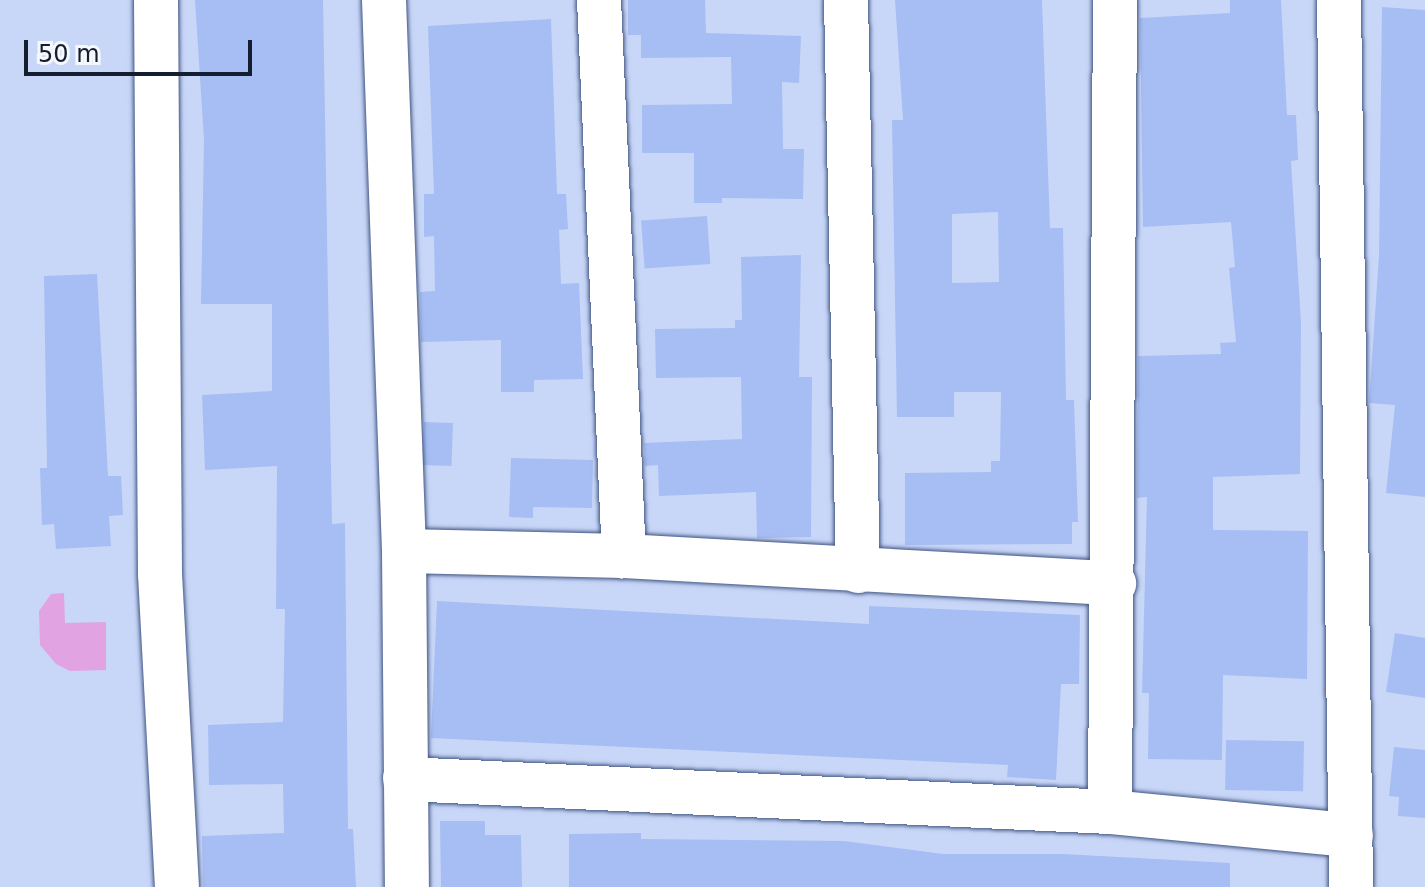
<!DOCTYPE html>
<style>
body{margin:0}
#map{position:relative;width:1425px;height:887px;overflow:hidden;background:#c8d7f8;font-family:"DejaVu Sans",sans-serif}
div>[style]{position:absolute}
.green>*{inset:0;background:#e1a3e1}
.building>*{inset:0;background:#a6bef3;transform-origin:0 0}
.roads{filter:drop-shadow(0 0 2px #415483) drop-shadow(0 0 2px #415483)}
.minor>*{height:44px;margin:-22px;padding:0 22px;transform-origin:22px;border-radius:22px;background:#fff}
span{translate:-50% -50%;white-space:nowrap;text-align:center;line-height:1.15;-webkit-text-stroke:6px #f5f8fd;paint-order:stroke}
.scale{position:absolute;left:24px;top:40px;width:228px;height:36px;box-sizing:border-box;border:4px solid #151d31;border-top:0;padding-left:10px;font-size:24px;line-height:28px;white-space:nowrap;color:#151d31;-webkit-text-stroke:6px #f5f8fd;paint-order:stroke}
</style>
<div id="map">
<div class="green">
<div style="clip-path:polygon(64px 593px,65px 623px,106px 622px,106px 670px,70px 671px,56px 664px,40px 645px,39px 611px,51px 594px)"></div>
</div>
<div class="building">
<div style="clip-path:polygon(195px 0,323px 0,332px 524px,345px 523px,348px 829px,353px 829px,356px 887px,203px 887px,202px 836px,284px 833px,283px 784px,209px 785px,208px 725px,283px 722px,285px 609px,276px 609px,277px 466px,205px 470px,202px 395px,272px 391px,272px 304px,201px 304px,204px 140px)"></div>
<div style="clip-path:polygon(628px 0,705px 0,706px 33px,801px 36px,799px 83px,782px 82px,783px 149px,804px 149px,803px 199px,722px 198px,722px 203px,694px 203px,694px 153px,642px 153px,642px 105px,732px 104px,731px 57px,641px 58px,641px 35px,628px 35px)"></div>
<div style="clip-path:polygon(evenodd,895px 0,1042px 0,1050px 228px,1063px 228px,1066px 400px,1074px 400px,1078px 522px,1072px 522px,1072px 544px,905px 545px,905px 473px,991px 472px,991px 461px,1000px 461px,1001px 392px,954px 392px,954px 417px,897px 417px,892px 120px,903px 120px,895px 0,998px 212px,999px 282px,952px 283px,952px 214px,998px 212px)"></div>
<div style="clip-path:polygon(1230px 0,1281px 0,1287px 115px,1296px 115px,1298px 160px,1291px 161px,1301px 322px,1300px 474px,1213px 477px,1213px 530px,1308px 531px,1307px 679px,1223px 675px,1222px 760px,1148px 759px,1149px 693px,1142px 693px,1147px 497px,1137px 498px,1138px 356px,1221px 354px,1220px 343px,1236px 342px,1229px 268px,1235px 267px,1231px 222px,1143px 227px,1140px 18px,1230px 13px)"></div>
<div style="clip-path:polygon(1382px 7px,1425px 10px,1425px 497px,1386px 493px,1395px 405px,1369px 403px,1379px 256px)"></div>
<div style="clip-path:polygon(551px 19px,557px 194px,566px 194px,568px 229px,559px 230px,561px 284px,579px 283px,583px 379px,534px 380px,534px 392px,501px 392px,501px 340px,421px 342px,420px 292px,435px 291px,434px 236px,424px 237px,424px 194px,434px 194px,428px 26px)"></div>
<div style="left:707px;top:216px;width:48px;height:66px;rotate:86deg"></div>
<div style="clip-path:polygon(801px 255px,799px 377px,812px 377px,811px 537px,757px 538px,756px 492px,659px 496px,658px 465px,645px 466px,644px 443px,742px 439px,741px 377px,656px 378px,655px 329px,735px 328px,735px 320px,742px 320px,741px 257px)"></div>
<div style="clip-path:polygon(97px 274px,108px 476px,121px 476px,123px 515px,109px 516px,111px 546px,56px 549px,54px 524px,42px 525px,40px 468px,47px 468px,44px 276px)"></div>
<div style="left:424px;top:422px;width:29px;height:43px;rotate:2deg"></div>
<div style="clip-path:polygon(511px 458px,593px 460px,592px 508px,533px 507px,533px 518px,509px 517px)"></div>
<div style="clip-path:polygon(437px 601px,869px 624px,869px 606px,1080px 615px,1079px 684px,1061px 684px,1056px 780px,1007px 777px,1008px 765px,431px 738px)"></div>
<div style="clip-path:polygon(1395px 633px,1425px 638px,1425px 698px,1386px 692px)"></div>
<div style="left:1226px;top:740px;width:78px;height:50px;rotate:1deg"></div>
<div style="clip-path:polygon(1394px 747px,1425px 750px,1425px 818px,1398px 816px,1399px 797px,1389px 796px)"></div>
<div style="clip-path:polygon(440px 821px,485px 821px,485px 835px,521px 835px,522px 887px,441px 887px)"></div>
<div style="clip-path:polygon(641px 833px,641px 839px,844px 841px,943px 854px,1063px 854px,1230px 863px,1230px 887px,569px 887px,569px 834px)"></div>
</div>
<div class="roads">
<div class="minor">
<div style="left:156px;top:0;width:574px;rotate:89.6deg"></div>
<div style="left:160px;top:574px;width:313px;rotate:86.9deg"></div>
<div style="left:384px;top:0;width:551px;rotate:87.92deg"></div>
<div style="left:404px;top:551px;width:336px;rotate:89.5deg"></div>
<div style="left:599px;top:0;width:557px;rotate:87.43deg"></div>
<div style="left:846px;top:0;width:571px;rotate:88.8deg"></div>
<div style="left:1339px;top:0;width:887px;rotate:89.22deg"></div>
<div style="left:404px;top:551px;width:220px;rotate:1.3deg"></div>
<div style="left:624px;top:556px;width:491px;rotate:3.2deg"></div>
<div style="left:405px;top:779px;width:706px;rotate:2.68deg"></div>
<div style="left:1110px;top:812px;width:242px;rotate:5.5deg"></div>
<div style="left:1110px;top:812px;width:812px;rotate:-89.65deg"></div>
</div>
</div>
<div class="scale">50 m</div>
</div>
